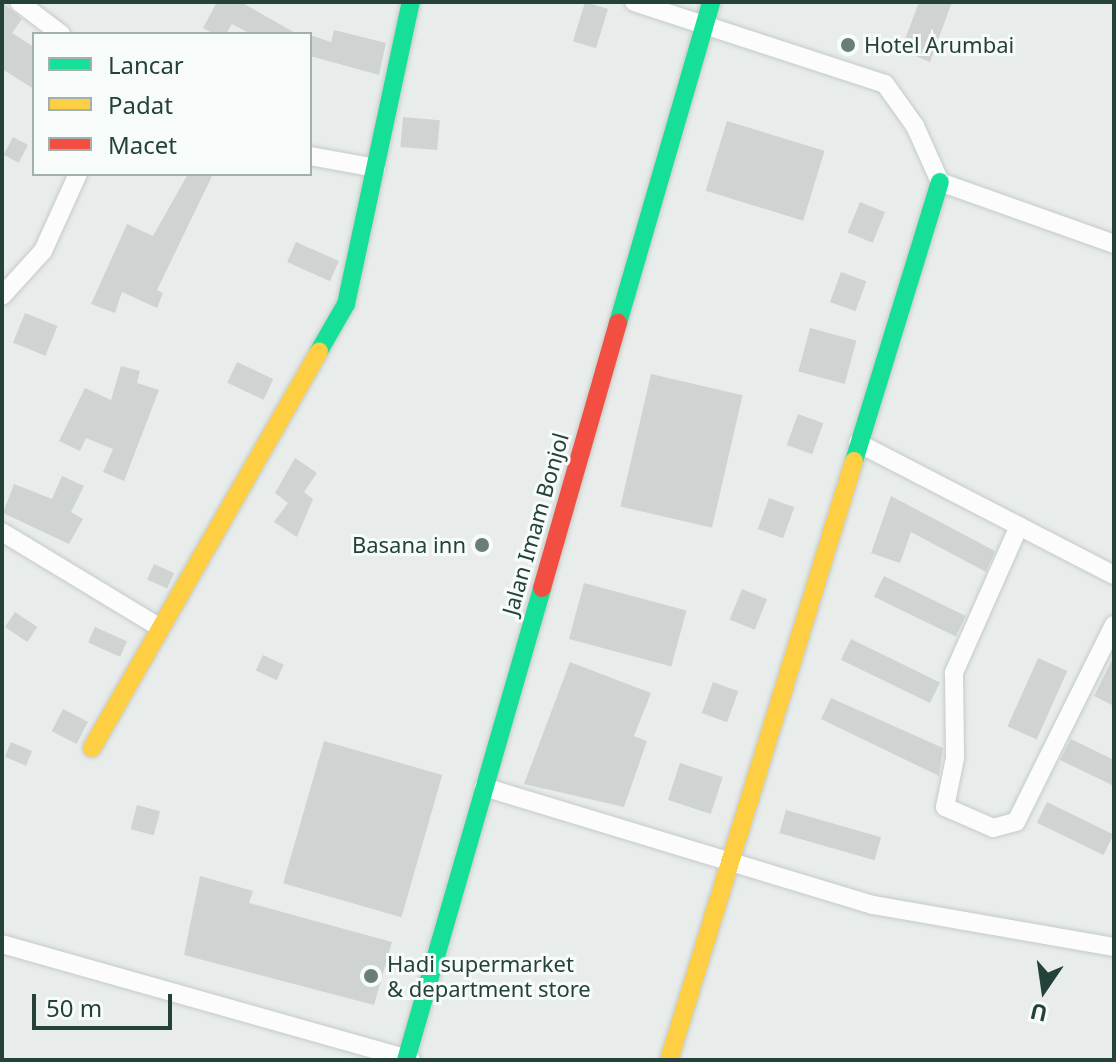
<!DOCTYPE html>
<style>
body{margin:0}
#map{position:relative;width:1116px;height:1062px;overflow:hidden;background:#e8edeb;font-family:"Noto Sans",sans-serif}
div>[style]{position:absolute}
.building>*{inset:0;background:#cfd4d2;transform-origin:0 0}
.roads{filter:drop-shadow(0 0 2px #c5cac8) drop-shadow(0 0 2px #c5cac8)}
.street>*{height:18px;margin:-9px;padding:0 9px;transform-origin:9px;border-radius:9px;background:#fcfcfc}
.fast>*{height:18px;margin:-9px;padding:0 9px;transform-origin:9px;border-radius:9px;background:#16e098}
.slow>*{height:18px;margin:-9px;padding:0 9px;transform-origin:9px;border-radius:9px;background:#ffcf43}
.jam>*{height:18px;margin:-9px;padding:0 9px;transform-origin:9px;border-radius:9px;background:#f24e42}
.dots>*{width:22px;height:22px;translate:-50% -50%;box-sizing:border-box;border:4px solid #f7fbf9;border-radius:50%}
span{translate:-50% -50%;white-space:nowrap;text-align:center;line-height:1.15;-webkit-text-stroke:6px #f7fbf9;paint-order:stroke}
.poi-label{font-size:22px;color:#24423a}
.left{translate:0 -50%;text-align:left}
.right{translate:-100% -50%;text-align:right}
.street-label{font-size:22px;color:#24423a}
.frame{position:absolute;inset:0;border:4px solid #24423a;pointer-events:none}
.legend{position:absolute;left:32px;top:32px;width:280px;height:144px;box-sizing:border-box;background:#f7fbf9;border:2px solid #a3b1ad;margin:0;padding:10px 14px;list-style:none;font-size:24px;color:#24423a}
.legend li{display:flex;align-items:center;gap:16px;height:40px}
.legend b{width:40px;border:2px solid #a3b1ad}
.north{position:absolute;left:1004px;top:950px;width:80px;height:80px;-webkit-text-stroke:6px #f7fbf9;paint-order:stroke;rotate:193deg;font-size:22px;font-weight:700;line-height:32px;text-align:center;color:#24423a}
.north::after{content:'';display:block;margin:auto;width:28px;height:36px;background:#24423a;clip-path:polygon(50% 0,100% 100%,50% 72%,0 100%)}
.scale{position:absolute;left:32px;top:994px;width:140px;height:36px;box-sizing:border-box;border:4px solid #24423a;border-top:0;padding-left:10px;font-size:24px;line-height:28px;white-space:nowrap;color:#24423a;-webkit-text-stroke:6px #f7fbf9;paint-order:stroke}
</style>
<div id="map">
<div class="building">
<div style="clip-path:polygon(2px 2px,22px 19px,12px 33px,34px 47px,34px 89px,2px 69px)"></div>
<div style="clip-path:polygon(217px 2px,241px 2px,297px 34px,251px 34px,232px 24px,226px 34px,214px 34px,203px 28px)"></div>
<div style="left:585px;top:2px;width:24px;height:41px;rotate:17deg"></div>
<div style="clip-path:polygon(919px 2px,952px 2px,930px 62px,901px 50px)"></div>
<div style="clip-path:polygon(334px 30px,386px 43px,379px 75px,310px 56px,310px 35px,331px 42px)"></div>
<div style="left:403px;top:117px;width:37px;height:30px;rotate:5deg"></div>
<div style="left:727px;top:121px;width:102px;height:73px;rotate:17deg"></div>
<div style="left:13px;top:137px;width:17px;height:20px;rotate:28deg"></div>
<div style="clip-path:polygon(188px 174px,213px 174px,157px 290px,163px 293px,157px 308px,122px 292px,115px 313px,91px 304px,127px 224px,153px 236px)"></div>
<div style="left:860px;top:202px;width:27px;height:33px;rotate:22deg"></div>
<div style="left:296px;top:242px;width:47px;height:22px;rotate:24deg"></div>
<div style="left:841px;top:272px;width:27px;height:32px;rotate:20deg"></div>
<div style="left:25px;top:313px;width:35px;height:32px;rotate:22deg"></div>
<div style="left:810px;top:328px;width:48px;height:45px;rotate:15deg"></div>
<div style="left:237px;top:362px;width:40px;height:23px;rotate:25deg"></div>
<div style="clip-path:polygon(121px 366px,140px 371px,137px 383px,159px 390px,124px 481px,103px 472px,113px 449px,86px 438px,80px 451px,59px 441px,85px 388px,111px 400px)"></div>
<div style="left:651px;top:374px;width:94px;height:136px;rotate:13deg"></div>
<div style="left:798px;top:414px;width:27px;height:33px;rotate:20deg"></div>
<div style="clip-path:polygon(295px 458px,317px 473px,304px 492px,313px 499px,297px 537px,274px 522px,288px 503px,275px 493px)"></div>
<div style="clip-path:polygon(62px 476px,84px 486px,71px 512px,83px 519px,69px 544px,3px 513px,14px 484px,52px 499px)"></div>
<div style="clip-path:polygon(891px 496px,995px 551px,986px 572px,911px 532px,900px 563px,871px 553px)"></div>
<div style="left:769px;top:498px;width:27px;height:33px;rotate:20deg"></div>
<div style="left:154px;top:564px;width:22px;height:17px;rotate:24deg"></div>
<div style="left:884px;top:576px;width:91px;height:23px;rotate:26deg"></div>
<div style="left:584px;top:583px;width:106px;height:58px;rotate:15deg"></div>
<div style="left:742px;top:589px;width:27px;height:33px;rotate:22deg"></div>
<div style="left:15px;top:612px;width:27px;height:18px;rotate:34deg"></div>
<div style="left:95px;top:627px;width:35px;height:17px;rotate:24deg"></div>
<div style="left:851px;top:639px;width:99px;height:23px;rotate:26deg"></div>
<div style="left:263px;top:655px;width:23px;height:17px;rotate:25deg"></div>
<div style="clip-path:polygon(1114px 656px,1114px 706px,1094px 696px)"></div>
<div style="left:1038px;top:658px;width:32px;height:75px;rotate:24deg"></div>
<div style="clip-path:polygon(570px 662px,651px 693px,634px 736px,647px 741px,624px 807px,524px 784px)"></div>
<div style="left:713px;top:682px;width:27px;height:33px;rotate:20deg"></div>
<div style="clip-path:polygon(831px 698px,943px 748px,939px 776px,821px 719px)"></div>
<div style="left:63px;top:709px;width:28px;height:25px;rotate:27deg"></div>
<div style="clip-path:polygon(1071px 739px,1114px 760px,1114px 786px,1060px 760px)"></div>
<div style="left:324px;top:741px;width:123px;height:148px;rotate:16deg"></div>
<div style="left:11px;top:742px;width:23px;height:16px;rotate:23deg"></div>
<div style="left:680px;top:763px;width:45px;height:39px;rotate:18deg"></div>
<div style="left:1047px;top:802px;width:74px;height:23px;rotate:26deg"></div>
<div style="left:137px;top:805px;width:24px;height:25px;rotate:15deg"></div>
<div style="left:786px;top:810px;width:99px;height:24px;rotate:16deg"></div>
<div style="clip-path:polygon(200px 876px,253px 891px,249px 903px,392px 942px,374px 1005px,184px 955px)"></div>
</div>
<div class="roads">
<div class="street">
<div style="left:19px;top:2px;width:53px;rotate:37.3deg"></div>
<div style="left:634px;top:2px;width:264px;rotate:18.1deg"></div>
<div style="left:885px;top:84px;width:52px;rotate:54.5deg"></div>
<div style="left:915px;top:126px;width:61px;rotate:65.9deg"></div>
<div style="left:940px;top:182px;width:185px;rotate:19.6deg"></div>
<div style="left:310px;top:156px;width:67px;rotate:10.3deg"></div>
<div style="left:2px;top:296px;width:61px;rotate:-47.7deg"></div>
<div style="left:43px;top:251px;width:85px;rotate:-65.6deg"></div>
<div style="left:858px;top:443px;width:288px;rotate:27.3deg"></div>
<div style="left:1019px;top:526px;width:161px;rotate:113.9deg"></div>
<div style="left:954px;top:673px;width:85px;rotate:89.3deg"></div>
<div style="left:955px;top:758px;width:50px;rotate:101.5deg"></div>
<div style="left:945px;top:807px;width:52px;rotate:23.6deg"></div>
<div style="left:993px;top:828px;width:24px;rotate:-15deg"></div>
<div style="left:1016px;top:822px;width:220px;rotate:-63.6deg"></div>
<div style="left:2px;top:532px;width:181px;rotate:31.2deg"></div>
<div style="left:484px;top:787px;width:407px;rotate:16.9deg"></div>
<div style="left:873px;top:905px;width:245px;rotate:9.9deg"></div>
<div style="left:2px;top:944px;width:425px;rotate:15.8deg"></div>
</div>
<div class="fast">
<div style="left:618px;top:323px;width:334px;rotate:-73.8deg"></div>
<div style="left:319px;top:351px;width:54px;rotate:-60.1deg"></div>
<div style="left:346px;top:304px;width:309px;rotate:-77.9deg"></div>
<div style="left:854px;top:461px;width:292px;rotate:-72.9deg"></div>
<div style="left:406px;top:1060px;width:491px;rotate:-73.9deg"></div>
</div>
<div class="slow">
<div style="left:92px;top:748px;width:457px;rotate:-60.2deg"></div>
<div style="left:669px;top:1060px;width:627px;rotate:-72.84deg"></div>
</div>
<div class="jam">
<div style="left:542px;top:588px;width:276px;rotate:-74deg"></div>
</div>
</div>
<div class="dots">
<div style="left:848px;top:45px;background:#697e78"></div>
<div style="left:482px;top:545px;background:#697e78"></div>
<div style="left:371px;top:976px;background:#697e78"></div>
</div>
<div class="poi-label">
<span class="left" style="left:864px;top:45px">Hotel Arumbai</span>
<span class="right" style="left:466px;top:545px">Basana inn</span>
<span class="left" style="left:387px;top:976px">Hadi supermarket<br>&amp; department store</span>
</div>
<div class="street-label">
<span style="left:535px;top:524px;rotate:-74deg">Jalan Imam Bonjol</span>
</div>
<div class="frame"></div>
<ul class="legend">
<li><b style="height:10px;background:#16e098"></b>Lancar</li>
<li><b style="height:10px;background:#ffcf43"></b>Padat</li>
<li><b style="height:10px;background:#f24e42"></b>Macet</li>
</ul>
<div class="north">U</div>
<div class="scale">50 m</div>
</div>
